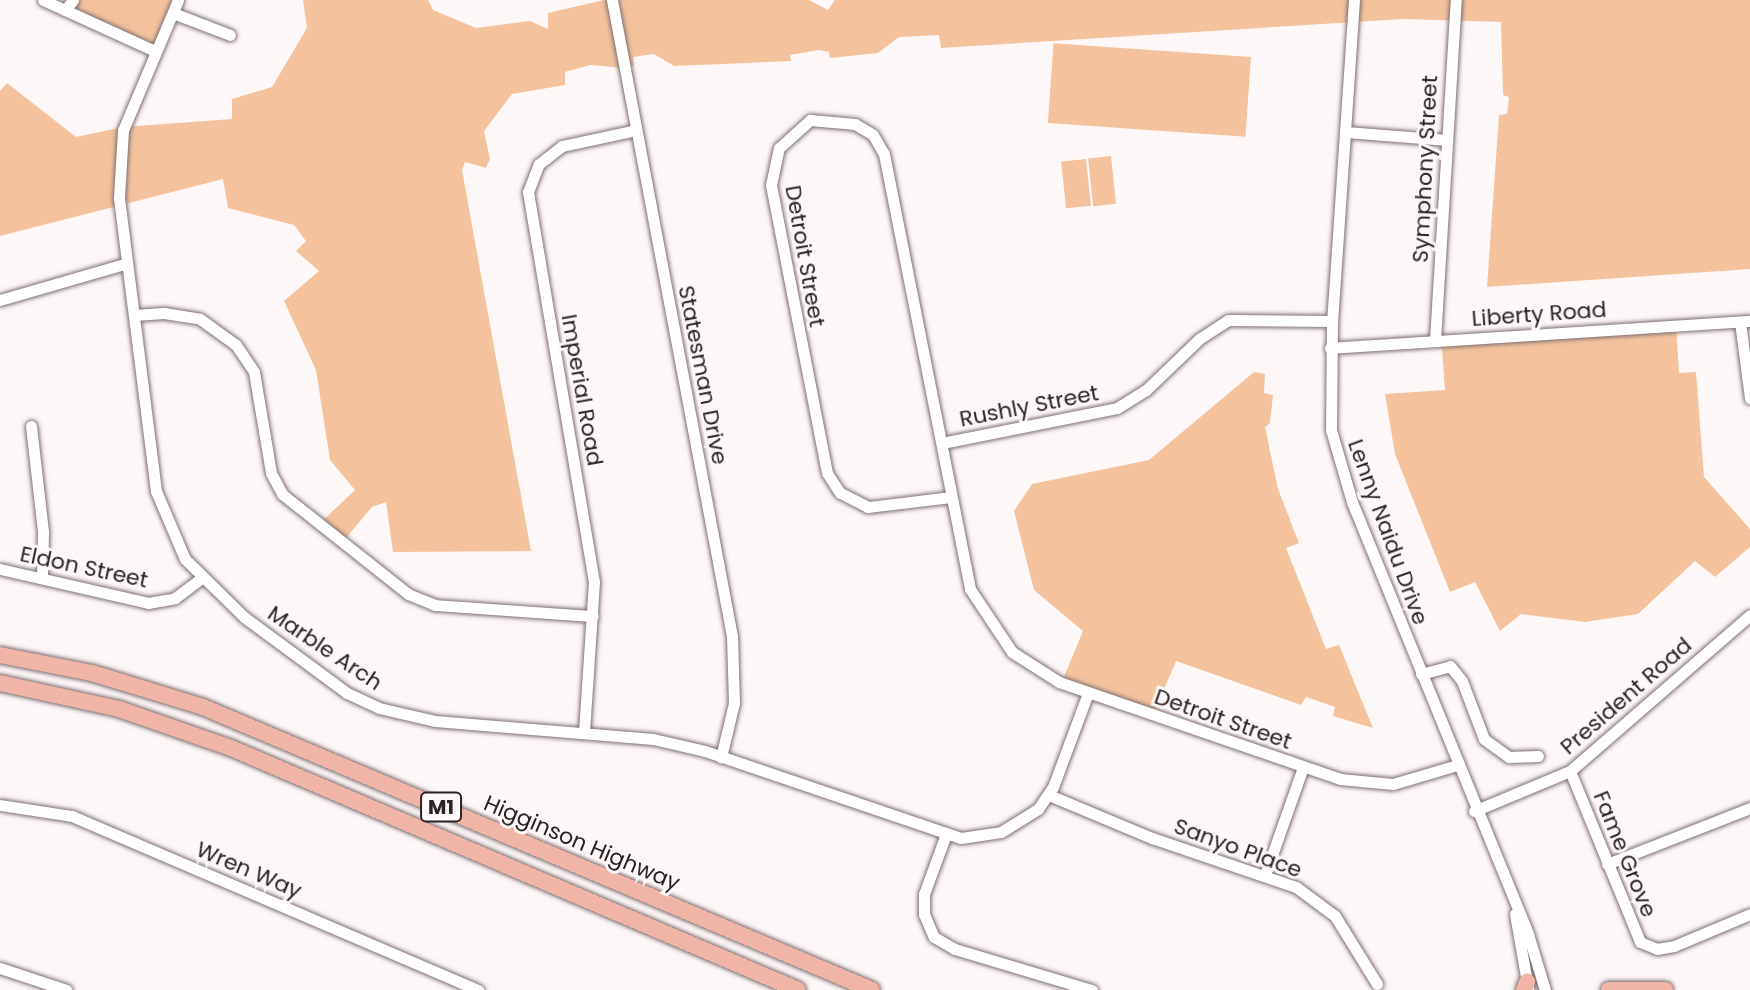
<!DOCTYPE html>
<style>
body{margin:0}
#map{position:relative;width:1750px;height:990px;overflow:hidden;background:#fef7f8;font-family:Poppins,sans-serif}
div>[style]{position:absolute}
.green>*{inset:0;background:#f4c39d;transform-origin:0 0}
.roads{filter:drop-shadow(0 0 2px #7e6f71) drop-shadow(0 0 2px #7e6f71)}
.minor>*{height:11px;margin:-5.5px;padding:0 5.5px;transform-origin:5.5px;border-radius:5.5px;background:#fff}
.highway>*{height:16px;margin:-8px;padding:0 8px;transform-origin:8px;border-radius:8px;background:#f0b5a6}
span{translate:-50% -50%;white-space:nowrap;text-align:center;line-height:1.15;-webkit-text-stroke:6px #fef7f8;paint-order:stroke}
.shield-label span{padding:2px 6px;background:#fef7f8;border:2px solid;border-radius:6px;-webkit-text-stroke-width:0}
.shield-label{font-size:20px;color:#292324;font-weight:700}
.street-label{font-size:22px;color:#292324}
</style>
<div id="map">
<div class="green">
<div style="clip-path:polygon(72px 0,178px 0,155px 51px,65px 10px)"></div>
<div style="clip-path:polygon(303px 0,428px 0,433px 10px,476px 28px,530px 21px,548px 29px,548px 13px,604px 0,809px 0,828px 10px,835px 0,1750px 0,1750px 269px,1487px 287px,1499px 115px,1507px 114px,1509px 97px,1503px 95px,1501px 22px,1403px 19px,941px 48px,939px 35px,899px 37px,878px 53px,830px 58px,829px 52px,819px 50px,790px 55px,791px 61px,674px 66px,654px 54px,633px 57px,634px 66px,624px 68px,590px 65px,565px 72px,565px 85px,512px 94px,484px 131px,490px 159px,486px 168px,465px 162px,462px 170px,531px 551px,393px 552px,386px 502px,372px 507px,341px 544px,317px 526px,355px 490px,330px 460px,316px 370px,284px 301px,319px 271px,296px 251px,306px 241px,294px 225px,228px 208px,223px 179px,0 236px,0 91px,7px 83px,76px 137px,123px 127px,232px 119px,232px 99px,272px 87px,307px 28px)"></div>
<div style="left:1251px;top:57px;width:80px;height:198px;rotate:94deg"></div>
<div style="left:1111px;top:156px;width:48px;height:23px;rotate:84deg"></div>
<div style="left:1086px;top:159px;width:47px;height:25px;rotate:84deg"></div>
<div style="clip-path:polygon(1676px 325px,1679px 373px,1696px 372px,1704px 477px,1750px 529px,1750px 547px,1715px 577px,1695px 561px,1638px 614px,1585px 622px,1521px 614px,1500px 631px,1475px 582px,1450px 592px,1395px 454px,1385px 394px,1445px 390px,1442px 349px,1435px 342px)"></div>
<div style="clip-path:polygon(1254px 372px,1265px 374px,1264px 393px,1273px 395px,1270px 423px,1265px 427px,1278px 489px,1299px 543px,1286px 548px,1326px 649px,1339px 645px,1373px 728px,1333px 716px,1335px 707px,1306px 697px,1301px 705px,1176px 661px,1153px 715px,1061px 684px,1083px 631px,1034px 590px,1014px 511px,1032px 484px,1149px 460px)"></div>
</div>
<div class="roads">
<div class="minor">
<div style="left:43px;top:0;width:123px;rotate:24.5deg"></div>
<div style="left:178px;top:0;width:141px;rotate:112.9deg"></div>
<div style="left:123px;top:130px;width:68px;rotate:93.4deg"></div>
<div style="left:119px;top:198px;width:295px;rotate:82.8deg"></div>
<div style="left:156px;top:491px;width:74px;rotate:66.9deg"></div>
<div style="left:185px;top:559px;width:83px;rotate:44.5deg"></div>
<div style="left:244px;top:617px;width:128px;rotate:36.4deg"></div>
<div style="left:347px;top:693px;width:35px;rotate:25deg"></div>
<div style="left:379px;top:708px;width:57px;rotate:13.1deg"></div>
<div style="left:435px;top:721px;width:219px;rotate:4.7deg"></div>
<div style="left:653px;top:739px;width:53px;rotate:13deg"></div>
<div style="left:705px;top:751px;width:270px;rotate:18.8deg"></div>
<div style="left:961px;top:838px;width:40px;rotate:-8.5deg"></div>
<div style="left:1001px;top:832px;width:44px;rotate:-31.9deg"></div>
<div style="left:1038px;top:809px;width:27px;rotate:-56deg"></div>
<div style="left:1053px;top:787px;width:100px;rotate:-69.6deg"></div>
<div style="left:612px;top:0;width:647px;rotate:79.32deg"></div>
<div style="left:732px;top:636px;width:67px;rotate:88.3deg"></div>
<div style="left:734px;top:703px;width:56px;rotate:103.5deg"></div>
<div style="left:1354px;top:0;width:322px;rotate:93.9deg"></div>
<div style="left:1332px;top:321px;width:109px;rotate:90.5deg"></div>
<div style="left:1331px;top:430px;width:75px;rotate:73.7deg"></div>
<div style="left:1352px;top:502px;width:466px;rotate:67.8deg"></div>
<div style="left:1528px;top:934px;width:59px;rotate:73.1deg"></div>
<div style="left:65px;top:10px;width:13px;rotate:-51deg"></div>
<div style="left:173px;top:13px;width:61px;rotate:21.1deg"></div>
<div style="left:1345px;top:132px;width:101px;rotate:4.5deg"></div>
<div style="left:0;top:300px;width:132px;rotate:-16.2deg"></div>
<div style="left:134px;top:315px;width:30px;rotate:-4deg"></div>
<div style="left:164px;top:313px;width:36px;rotate:9deg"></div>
<div style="left:200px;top:319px;width:44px;rotate:35.8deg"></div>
<div style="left:236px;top:345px;width:32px;rotate:56deg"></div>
<div style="left:254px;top:372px;width:102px;rotate:80.4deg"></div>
<div style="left:271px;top:473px;width:24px;rotate:62deg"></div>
<div style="left:282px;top:494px;width:161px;rotate:38.4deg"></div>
<div style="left:408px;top:594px;width:29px;rotate:22deg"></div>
<div style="left:435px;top:605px;width:158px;rotate:4deg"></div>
<div style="left:1740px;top:322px;width:77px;rotate:82.5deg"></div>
<div style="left:1435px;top:340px;width:341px;rotate:-86.5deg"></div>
<div style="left:1330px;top:348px;width:421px;rotate:-3.7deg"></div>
<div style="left:31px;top:426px;width:107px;rotate:83.5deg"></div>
<div style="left:43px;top:532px;width:45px;rotate:91.3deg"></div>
<div style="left:942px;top:443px;width:178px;rotate:-11.3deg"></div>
<div style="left:1117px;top:408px;width:34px;rotate:-32deg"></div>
<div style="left:1146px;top:390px;width:74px;rotate:-43.9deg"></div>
<div style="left:1199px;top:339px;width:35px;rotate:-33deg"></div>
<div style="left:1228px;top:320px;width:104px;rotate:0.6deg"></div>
<div style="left:951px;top:497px;width:84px;rotate:173.1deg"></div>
<div style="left:868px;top:507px;width:31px;rotate:-153deg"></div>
<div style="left:840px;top:493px;width:24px;rotate:-123deg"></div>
<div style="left:827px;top:473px;width:293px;rotate:-101deg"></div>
<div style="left:771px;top:185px;width:38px;rotate:-78deg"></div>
<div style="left:779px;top:148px;width:42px;rotate:-42.1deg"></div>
<div style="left:810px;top:120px;width:45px;rotate:5.1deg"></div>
<div style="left:855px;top:124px;width:21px;rotate:31deg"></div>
<div style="left:873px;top:135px;width:22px;rotate:60deg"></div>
<div style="left:884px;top:154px;width:443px;rotate:78.8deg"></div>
<div style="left:970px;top:589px;width:76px;rotate:56.3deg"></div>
<div style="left:1012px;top:652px;width:56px;rotate:32.6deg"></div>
<div style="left:1059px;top:682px;width:297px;rotate:19deg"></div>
<div style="left:1340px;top:779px;width:53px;rotate:5.4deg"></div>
<div style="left:1393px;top:784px;width:67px;rotate:-16.5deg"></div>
<div style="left:0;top:569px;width:152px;rotate:12.9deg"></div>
<div style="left:148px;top:603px;width:27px;rotate:-10deg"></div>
<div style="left:175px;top:598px;width:31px;rotate:-37deg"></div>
<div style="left:1421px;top:674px;width:30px;rotate:-15deg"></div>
<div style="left:1450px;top:666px;width:19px;rotate:51deg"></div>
<div style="left:1462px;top:681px;width:62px;rotate:69.2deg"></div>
<div style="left:1484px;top:739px;width:31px;rotate:36deg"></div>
<div style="left:1509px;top:757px;width:29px;rotate:-2deg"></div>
<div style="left:584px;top:732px;width:150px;rotate:-86.2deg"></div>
<div style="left:594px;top:582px;width:396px;rotate:-99.6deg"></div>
<div style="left:528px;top:192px;width:30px;rotate:-69deg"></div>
<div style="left:539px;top:164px;width:29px;rotate:-38deg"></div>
<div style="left:562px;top:146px;width:76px;rotate:-12.2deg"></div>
<div style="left:1570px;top:771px;width:185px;rotate:67.7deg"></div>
<div style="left:1640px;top:942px;width:18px;rotate:22deg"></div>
<div style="left:1657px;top:949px;width:17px;rotate:-10deg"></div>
<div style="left:1674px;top:946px;width:82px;rotate:-22.8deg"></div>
<div style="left:1049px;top:795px;width:112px;rotate:22.7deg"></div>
<div style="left:1152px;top:838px;width:152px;rotate:18.8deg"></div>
<div style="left:1296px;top:887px;width:49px;rotate:36.6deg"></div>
<div style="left:1335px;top:916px;width:80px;rotate:58.3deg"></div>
<div style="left:0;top:805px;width:73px;rotate:8.7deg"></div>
<div style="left:72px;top:816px;width:442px;rotate:23.2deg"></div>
<div style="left:1474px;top:811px;width:104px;rotate:-22.6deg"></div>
<div style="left:1570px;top:771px;width:238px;rotate:-40.9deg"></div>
<div style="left:946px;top:834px;width:64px;rotate:110.1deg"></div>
<div style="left:924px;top:894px;width:20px;rotate:90deg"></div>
<div style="left:924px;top:914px;width:25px;rotate:67deg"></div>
<div style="left:934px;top:937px;width:24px;rotate:30deg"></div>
<div style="left:955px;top:949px;width:143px;rotate:16.7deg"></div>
<div style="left:1607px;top:864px;width:154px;rotate:-21.4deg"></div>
<div style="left:1265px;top:875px;width:114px;rotate:-70.6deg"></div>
<div style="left:1515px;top:914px;width:75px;rotate:80deg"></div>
<div style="left:0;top:968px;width:70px;rotate:18.4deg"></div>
</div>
<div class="highway">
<div style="left:0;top:655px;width:94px;rotate:11.1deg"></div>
<div style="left:92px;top:673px;width:116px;rotate:17deg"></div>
<div style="left:203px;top:707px;width:726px;rotate:22.93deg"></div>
<div style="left:0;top:683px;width:122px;rotate:12.3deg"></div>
<div style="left:119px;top:709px;width:119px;rotate:19.2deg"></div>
<div style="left:231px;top:748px;width:616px;rotate:23.11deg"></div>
<div style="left:1524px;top:990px;width:9px;rotate:-69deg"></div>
<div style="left:1609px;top:990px;width:56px"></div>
</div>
</div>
<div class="shield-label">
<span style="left:441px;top:807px">M1</span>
</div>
<div class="street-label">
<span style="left:1425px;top:169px;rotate:-87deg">Symphony Street</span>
<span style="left:805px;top:256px;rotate:80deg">Detroit Street</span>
<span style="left:1539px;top:314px;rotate:-4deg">Liberty Road</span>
<span style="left:703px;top:375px;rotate:79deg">Statesman Drive</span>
<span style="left:582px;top:390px;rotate:80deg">Imperial Road</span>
<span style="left:1029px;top:406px;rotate:-11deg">Rushly Street</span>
<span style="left:1388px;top:532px;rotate:70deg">Lenny Naidu Drive</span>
<span style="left:84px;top:567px;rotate:12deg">Eldon Street</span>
<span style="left:325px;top:648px;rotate:34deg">Marble Arch</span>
<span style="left:1626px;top:696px;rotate:-41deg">President Road</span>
<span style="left:1223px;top:719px;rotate:19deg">Detroit Street</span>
<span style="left:582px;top:843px;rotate:23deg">Higginson Highway</span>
<span style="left:1238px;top:848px;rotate:20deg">Sanyo Place</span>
<span style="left:1625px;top:854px;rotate:68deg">Fame Grove</span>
<span style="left:249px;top:870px;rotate:23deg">Wren Way</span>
</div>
</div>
